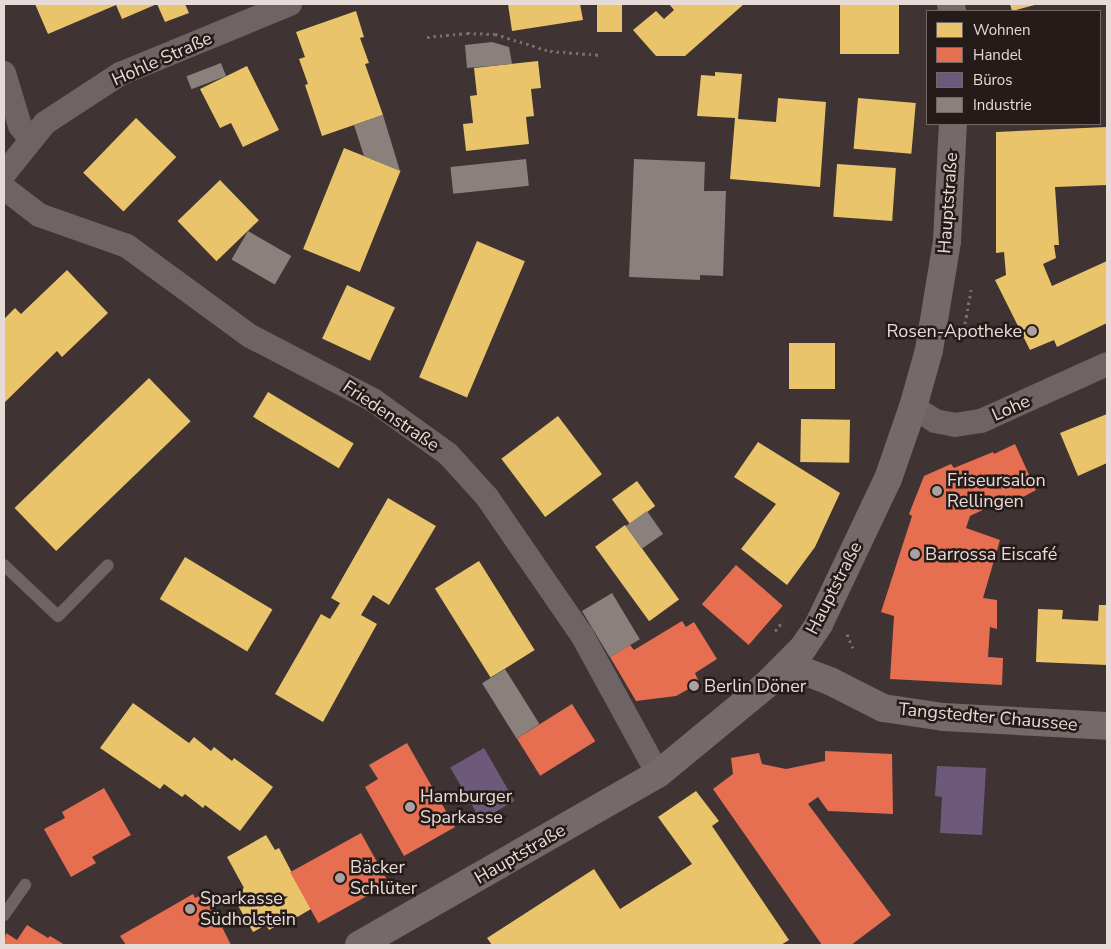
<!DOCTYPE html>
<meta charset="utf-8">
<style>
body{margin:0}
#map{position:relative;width:1111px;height:949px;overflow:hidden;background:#3f3433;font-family:"Nunito Sans",sans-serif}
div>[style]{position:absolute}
.homes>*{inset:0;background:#e9c46a;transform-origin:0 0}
.shops>*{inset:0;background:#e76f51;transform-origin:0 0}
.offices>*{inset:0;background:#6d597a;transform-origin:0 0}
.industry>*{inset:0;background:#8a817c;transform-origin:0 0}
.path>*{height:3px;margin-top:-1.5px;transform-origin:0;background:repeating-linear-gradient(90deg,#78706e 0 2.5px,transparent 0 6.5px)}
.lane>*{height:12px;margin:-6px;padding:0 6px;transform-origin:6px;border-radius:6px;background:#6d6463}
.street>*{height:24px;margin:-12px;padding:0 12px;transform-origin:12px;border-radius:12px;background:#6d6463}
.secondary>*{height:28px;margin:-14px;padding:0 14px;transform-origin:14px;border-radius:14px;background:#756a69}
.dots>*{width:14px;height:14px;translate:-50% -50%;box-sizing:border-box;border:2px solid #251c1a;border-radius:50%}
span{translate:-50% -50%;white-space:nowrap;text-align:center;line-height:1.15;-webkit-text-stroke:5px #251c1a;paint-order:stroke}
.street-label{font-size:18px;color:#e7dbd8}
.poi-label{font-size:18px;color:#e7dbd8}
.right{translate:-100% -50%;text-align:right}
.left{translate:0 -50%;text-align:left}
.frame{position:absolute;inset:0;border:5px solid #e7dbd8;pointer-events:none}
.legend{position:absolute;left:926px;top:10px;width:175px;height:115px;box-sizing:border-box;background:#251c1a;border:1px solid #736866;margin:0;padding:6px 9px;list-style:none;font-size:15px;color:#e7dbd8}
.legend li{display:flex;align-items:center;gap:10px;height:25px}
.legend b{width:25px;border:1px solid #736866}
</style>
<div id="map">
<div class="homes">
<div style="clip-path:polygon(35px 4px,185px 4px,189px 13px,165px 22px,157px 4px,122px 19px,116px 5px,48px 34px)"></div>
<div style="clip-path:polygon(508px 4px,580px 4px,583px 20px,512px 31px)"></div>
<div style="left:597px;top:4px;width:25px;height:28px"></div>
<div style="clip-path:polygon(669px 4px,744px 4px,685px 56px,656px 56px,633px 30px,656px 11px,664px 19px,674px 10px)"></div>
<div style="left:840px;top:4px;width:59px;height:50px"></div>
<div style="clip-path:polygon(1010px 4px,1038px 4px,1012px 11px)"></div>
<div style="clip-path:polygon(356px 11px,364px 37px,360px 38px,369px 63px,365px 64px,383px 115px,322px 136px,305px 85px,308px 84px,299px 59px,305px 57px,296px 32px)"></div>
<div style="clip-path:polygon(538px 61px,541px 88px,531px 89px,534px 116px,526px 117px,529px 144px,466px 151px,463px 124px,473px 123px,470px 96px,477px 95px,474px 68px)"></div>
<div style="clip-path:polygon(247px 66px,279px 130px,243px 147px,231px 123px,220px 128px,200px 89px)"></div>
<div style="clip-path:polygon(715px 72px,742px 74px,738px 119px,776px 122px,778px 98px,826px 102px,820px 187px,730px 179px,735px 118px,697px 116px,701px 75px,715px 76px)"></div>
<div style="left:858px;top:98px;width:58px;height:51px;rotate:5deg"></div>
<div style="left:136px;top:118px;width:56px;height:76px;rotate:44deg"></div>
<div style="clip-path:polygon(1107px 127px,1107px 185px,1055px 187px,1059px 245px,1054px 245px,1056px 258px,1043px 264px,1052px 286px,1107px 261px,1107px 323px,1057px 347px,1054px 340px,1030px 350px,995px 280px,1006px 275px,1004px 252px,996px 253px,996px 132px)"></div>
<div style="left:344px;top:148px;width:61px;height:109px;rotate:22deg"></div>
<div style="left:837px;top:164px;width:59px;height:53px;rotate:4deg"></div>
<div style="left:220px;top:180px;width:56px;height:59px;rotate:46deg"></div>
<div style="left:477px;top:241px;width:52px;height:148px;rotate:23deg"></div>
<div style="clip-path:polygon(67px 270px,108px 313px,62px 357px,57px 351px,4px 403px,4px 319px,15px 308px,21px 314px)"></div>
<div style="left:347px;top:285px;width:53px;height:59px;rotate:25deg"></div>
<div style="left:789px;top:343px;width:46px;height:46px"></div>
<div style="left:149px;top:378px;width:60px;height:187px;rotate:46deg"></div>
<div style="left:268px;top:392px;width:100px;height:29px;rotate:31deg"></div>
<div style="clip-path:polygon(1107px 414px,1107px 463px,1078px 476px,1060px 433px)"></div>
<div style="left:558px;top:416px;width:73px;height:71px;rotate:53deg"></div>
<div style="left:801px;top:419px;width:49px;height:43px;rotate:1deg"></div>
<div style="clip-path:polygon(758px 442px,840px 493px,815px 547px,787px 585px,741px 549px,776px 504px,734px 477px)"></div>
<div style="left:637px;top:481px;width:31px;height:31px;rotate:54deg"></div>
<div style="clip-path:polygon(388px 498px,436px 526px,389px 605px,373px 595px,361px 615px,377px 624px,323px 722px,275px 694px,321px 614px,330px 619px,340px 603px,331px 598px)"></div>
<div style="left:625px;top:525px;width:92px;height:37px;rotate:54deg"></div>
<div style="left:185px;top:557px;width:102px;height:49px;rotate:31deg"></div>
<div style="left:479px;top:561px;width:105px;height:52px;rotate:58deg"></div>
<div style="clip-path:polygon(1099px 605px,1107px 605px,1107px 665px,1036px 662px,1038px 609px,1063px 610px,1062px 619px,1098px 621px)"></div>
<div style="clip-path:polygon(133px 703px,189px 743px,194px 737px,211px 751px,214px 747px,232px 761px,234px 758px,273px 787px,240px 831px,205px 805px,203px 808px,185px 794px,182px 797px,164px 784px,160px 789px,100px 748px)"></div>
<div style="clip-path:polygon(696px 791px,719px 821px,712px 826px,789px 940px,781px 945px,492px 945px,487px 938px,594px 869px,620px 909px,692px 864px,658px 817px)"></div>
<div style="clip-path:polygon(266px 835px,275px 850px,279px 848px,311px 909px,287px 923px,286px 920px,269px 930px,266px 925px,253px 932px,232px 895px,244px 888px,227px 857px)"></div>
</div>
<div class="shops">
<div style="clip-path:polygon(1015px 444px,1036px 490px,997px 511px,993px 505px,970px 516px,966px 528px,1000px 540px,983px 598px,997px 600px,997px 629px,990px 627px,988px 657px,1003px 658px,1002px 685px,890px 679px,894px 616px,881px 612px,912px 516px,909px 514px,924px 476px,951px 464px,954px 468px,993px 452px,994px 454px)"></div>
<div style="left:736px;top:565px;width:62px;height:52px;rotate:41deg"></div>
<div style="clip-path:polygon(682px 621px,686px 627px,694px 622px,717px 659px,695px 673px,698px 680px,694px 686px,676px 696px,636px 701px,610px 657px,630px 645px,634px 650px)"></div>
<div style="left:572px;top:704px;width:44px;height:65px;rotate:58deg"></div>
<div style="clip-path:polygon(407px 743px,455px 827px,404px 856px,365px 787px,378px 779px,369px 765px)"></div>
<div style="clip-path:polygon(825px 751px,892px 754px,893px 814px,828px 811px,818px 797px,808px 804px,891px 915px,851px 945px,822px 945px,713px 789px,733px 774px,731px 758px,759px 753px,762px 764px,786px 769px,825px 761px)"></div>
<div style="clip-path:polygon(104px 788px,131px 835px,92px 857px,96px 863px,71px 877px,44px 829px,65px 818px,62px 812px)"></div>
<div style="left:361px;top:833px;width:58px;height:81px;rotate:61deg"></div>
<div style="clip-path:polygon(205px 893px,231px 945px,126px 945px,120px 936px,193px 894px,195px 898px)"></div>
<div style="clip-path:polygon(27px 925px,48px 938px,50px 936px,65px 945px,4px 945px,6px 933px,17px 940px)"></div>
</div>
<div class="offices">
<div style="left:484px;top:748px;width:61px;height:39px;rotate:60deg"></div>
<div style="clip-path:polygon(937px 766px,986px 768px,982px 835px,940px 833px,942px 797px,935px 796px)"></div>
</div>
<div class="industry">
<div style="clip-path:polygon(492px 42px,509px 47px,512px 64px,467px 68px,465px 45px)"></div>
<div style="left:221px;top:63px;width:14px;height:37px;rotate:69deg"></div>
<div style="clip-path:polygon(383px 115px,400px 171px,364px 156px,354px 125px)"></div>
<div style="left:526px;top:159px;width:27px;height:76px;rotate:84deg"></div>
<div style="clip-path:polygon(634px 159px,705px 162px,704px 191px,726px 191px,723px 276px,700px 275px,700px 280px,629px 277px)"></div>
<div style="left:248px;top:231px;width:50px;height:33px;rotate:30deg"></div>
<div style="left:647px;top:511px;width:28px;height:26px;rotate:55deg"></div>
<div style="left:612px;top:593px;width:54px;height:35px;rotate:59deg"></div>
<div style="left:505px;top:669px;width:65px;height:27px;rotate:58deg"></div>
</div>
<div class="path">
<div style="left:427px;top:37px;width:40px;rotate:-5.7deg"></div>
<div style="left:467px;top:33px;width:28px;rotate:2deg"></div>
<div style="left:495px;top:34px;width:58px;rotate:17.2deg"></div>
<div style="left:550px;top:51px;width:51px;rotate:4.5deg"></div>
<div style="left:964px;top:330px;width:41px;rotate:-80.1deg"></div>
<div style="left:775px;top:631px;width:13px;rotate:-51deg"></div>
<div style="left:847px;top:634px;width:15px;rotate:67deg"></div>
</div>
<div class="lane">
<div style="left:4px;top:565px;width:74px;rotate:43.4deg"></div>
<div style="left:58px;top:616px;width:71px;rotate:-45.6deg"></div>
<div style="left:4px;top:915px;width:37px;rotate:-55deg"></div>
</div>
<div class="street">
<div style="left:4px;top:73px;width:55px;rotate:73.2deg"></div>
<div style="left:20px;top:126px;width:16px;rotate:50deg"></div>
<div style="left:4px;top:174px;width:65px;rotate:-51.2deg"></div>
<div style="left:45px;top:123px;width:90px;rotate:-33.2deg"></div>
<div style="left:120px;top:74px;width:184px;rotate:-22.4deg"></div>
<div style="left:4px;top:188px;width:44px;rotate:37.6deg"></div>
<div style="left:39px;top:215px;width:93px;rotate:19.4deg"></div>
<div style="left:127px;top:246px;width:152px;rotate:36.2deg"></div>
<div style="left:250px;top:336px;width:139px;rotate:27.5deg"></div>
<div style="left:373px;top:400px;width:92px;rotate:35.8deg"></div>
<div style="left:448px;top:454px;width:58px;rotate:47.8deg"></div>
<div style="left:487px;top:497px;width:168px;rotate:55.5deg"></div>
<div style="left:582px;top:635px;width:158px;rotate:61.3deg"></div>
<div style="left:913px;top:407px;width:26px;rotate:32deg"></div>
<div style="left:935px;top:421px;width:20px;rotate:11deg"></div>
<div style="left:955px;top:425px;width:26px;rotate:-9deg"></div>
<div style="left:981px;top:421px;width:138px;rotate:-24.3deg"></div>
</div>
<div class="secondary">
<div style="left:951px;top:4px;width:7px;rotate:82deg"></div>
<div style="left:788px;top:665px;width:45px;rotate:20.9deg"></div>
<div style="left:830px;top:681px;width:59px;rotate:27deg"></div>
<div style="left:883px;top:708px;width:61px;rotate:8.5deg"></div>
<div style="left:943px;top:717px;width:164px;rotate:3.1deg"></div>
<div style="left:359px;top:945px;width:344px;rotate:-29.8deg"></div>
<div style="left:658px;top:774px;width:140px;rotate:-39.5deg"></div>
<div style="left:766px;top:685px;width:52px;rotate:-45deg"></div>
<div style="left:803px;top:648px;width:29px;rotate:-56deg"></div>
<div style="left:819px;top:624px;width:161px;rotate:-64.6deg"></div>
<div style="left:888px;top:479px;width:76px;rotate:-70.9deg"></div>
<div style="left:913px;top:407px;width:59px;rotate:-74.3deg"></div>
<div style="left:929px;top:350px;width:110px;rotate:-80.6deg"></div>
<div style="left:947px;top:241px;width:117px;rotate:-87.1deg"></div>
</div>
<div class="dots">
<div style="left:1032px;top:331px;background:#aca19e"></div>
<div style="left:937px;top:491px;background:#aca19e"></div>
<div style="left:915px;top:554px;background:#aca19e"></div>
<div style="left:694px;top:686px;background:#aca19e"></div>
<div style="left:410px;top:807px;background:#aca19e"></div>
<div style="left:340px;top:878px;background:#aca19e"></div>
<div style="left:190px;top:909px;background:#aca19e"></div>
</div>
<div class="street-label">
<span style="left:162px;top:59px;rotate:-24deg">Hohle Straße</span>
<span style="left:948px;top:203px;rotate:-86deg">Hauptstraße</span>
<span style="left:1011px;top:408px;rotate:-24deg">Lohe</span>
<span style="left:391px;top:416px;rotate:34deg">Friedenstraße</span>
<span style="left:834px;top:588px;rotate:-63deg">Hauptstraße</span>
<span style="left:988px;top:717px;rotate:5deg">Tangstedter Chaussee</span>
<span style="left:520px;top:854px;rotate:-30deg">Hauptstraße</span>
</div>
<div class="poi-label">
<span class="right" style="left:1022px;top:331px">Rosen-Apotheke</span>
<span class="left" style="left:947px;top:491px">Friseursalon<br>Rellingen</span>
<span class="left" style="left:925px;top:554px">Barrossa Eiscafé</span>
<span class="left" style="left:704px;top:686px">Berlin Döner</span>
<span class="left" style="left:420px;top:807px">Hamburger<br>Sparkasse</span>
<span class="left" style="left:350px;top:878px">Bäcker<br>Schlüter</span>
<span class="left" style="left:200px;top:909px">Sparkasse<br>Südholstein</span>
</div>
<div class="frame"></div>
<ul class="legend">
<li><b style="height:14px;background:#e9c46a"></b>Wohnen</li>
<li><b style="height:14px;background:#e76f51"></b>Handel</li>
<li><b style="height:14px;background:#6d597a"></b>Büros</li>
<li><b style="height:14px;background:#8a817c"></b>Industrie</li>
</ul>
</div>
